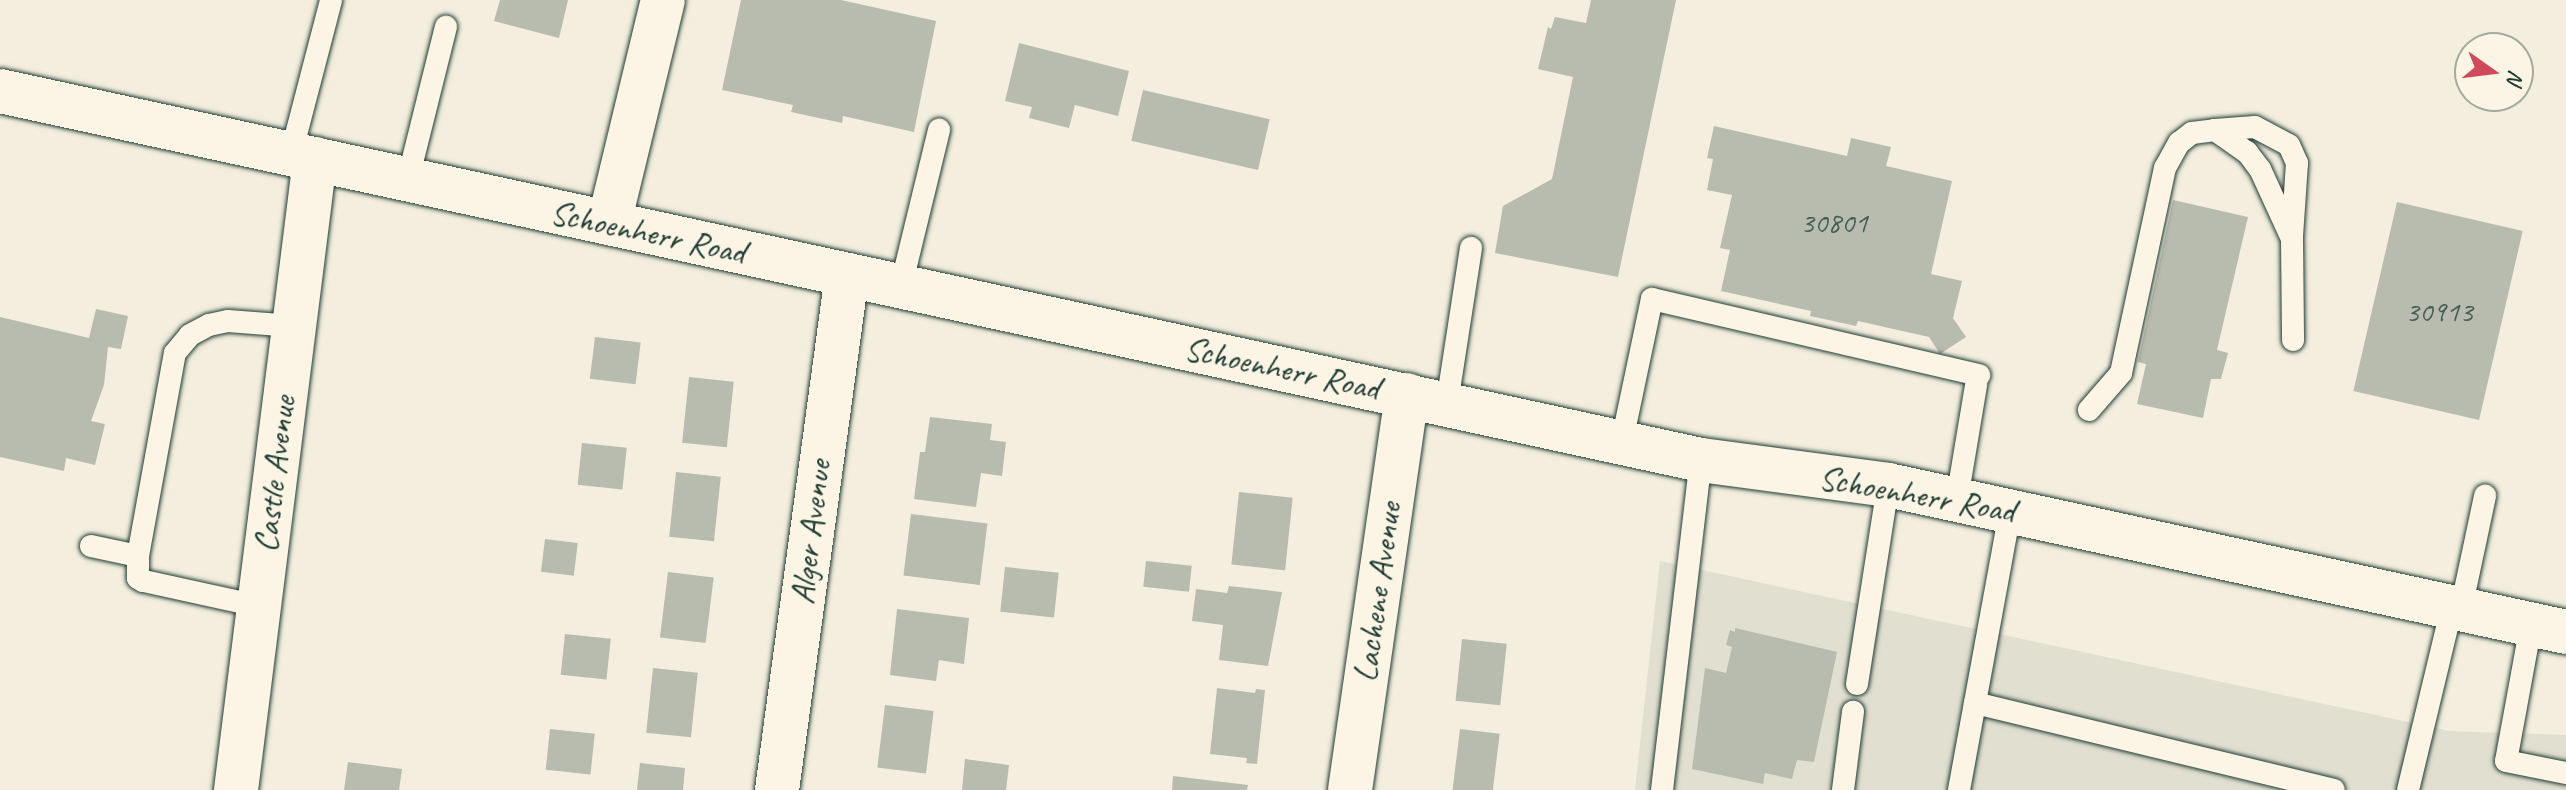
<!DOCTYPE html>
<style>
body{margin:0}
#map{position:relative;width:2566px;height:790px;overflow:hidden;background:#f3eede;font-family:Caveat,sans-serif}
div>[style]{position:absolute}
.built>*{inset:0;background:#e1dfd0}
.building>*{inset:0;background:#b8bcae;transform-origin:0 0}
.roads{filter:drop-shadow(0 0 2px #1f3d34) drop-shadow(0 0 2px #1f3d34)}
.service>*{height:22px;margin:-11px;padding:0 11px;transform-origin:11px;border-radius:11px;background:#fcf5e5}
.minor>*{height:44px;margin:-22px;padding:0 22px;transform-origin:22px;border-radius:22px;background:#fcf5e5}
.secondary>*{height:44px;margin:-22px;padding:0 22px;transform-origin:22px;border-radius:22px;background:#fcf5e5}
span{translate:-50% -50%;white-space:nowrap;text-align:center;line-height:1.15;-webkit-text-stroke:7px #fcf5e5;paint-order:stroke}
.number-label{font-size:30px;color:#455d52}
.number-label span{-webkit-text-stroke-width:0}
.street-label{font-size:34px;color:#1f3d34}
.north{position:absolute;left:2454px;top:32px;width:80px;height:80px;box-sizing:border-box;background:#fcf5e5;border:2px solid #a4ab9e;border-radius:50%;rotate:104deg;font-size:22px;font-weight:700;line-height:32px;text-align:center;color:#1f3d34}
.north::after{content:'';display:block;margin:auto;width:28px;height:36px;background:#d1495b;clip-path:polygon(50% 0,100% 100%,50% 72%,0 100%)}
</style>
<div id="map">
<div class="built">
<div style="clip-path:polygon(1660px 561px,2450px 731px,2566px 735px,2566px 790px,1635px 790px)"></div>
</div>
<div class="building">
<div style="clip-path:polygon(500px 0,568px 0,559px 38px,494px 21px)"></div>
<div style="clip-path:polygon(741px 0,841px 0,936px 21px,914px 132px,843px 116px,842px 123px,791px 112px,793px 105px,722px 90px)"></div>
<div style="clip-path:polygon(1591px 0,1676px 0,1618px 277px,1495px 253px,1503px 206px,1552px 179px,1573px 77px,1538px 69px,1548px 27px,1551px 29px,1555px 17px,1586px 23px)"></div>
<div style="clip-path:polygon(1019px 43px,1129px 71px,1118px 116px,1075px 105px,1069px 128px,1029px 118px,1032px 107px,1005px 101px)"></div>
<div style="left:1143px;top:90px;width:130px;height:52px;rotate:13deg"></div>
<div style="clip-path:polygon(1714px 126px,1847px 156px,1851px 138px,1891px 147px,1886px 166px,1952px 181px,1931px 274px,1962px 281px,1953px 318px,1966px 337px,1940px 354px,1929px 337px,1858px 321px,1856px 326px,1810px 316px,1811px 311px,1721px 291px,1730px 250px,1720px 248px,1732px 195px,1707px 190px,1713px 159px,1707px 158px)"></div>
<div style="clip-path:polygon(2173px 200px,2248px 217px,2217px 350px,2228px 353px,2221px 379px,2211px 379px,2203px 418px,2137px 404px,2146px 364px,2138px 362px)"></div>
<div style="left:2397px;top:202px;width:129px;height:194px;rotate:13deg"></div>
<div style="clip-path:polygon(96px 309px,128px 316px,121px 349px,108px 347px,104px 385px,91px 421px,105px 424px,95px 465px,66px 458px,64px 471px,0 457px,0 317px,89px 338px)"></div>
<div style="left:595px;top:337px;width:46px;height:42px;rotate:7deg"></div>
<div style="left:689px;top:377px;width:45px;height:66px;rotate:6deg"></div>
<div style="clip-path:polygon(930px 417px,992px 424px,990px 440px,1006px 442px,1002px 476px,981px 473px,976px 507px,914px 499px,920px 452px,925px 452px)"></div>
<div style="left:582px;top:443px;width:45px;height:42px;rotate:6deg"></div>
<div style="left:676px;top:472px;width:45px;height:65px;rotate:6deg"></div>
<div style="left:1239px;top:492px;width:54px;height:73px;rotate:6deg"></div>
<div style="left:911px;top:514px;width:77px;height:62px;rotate:7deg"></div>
<div style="left:545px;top:539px;width:33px;height:33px;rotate:7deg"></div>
<div style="left:1146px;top:561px;width:46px;height:26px;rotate:6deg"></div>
<div style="left:1005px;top:567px;width:54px;height:45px;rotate:6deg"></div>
<div style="left:668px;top:572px;width:46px;height:66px;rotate:7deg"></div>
<div style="clip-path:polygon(1229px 586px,1282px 592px,1268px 666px,1219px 660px,1223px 625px,1192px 621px,1196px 589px,1227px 593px)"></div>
<div style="clip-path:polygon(897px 609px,969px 618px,964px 664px,939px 660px,936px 681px,890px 675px)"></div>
<div style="clip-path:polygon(1735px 628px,1837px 652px,1814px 762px,1797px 760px,1792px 779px,1765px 773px,1763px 784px,1692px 769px,1705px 668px,1726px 673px,1732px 647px,1726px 645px,1730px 630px,1735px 632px)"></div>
<div style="left:565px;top:634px;width:46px;height:41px;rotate:6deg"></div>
<div style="left:1462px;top:639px;width:45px;height:62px;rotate:6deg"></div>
<div style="left:653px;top:668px;width:45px;height:65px;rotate:6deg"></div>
<div style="clip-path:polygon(1217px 688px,1255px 693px,1256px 689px,1265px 690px,1257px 764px,1246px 763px,1247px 758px,1210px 754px)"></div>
<div style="left:885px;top:705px;width:49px;height:63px;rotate:7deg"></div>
<div style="left:550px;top:729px;width:45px;height:41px;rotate:6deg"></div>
<div style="left:1460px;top:729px;width:40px;height:62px;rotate:7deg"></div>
<div style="clip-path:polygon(965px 759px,1009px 765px,1006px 790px,962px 790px)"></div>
<div style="clip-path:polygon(348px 762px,402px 769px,399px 790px,344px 790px)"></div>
<div style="clip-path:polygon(640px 763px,685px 768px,683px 790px,637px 790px)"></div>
<div style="clip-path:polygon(1173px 776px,1248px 785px,1247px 790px,1172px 790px)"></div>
</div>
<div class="roads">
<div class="service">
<div style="left:2215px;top:130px;width:40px;rotate:-4.3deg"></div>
<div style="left:2255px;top:127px;width:38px;rotate:28deg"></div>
<div style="left:2289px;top:145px;width:20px;rotate:66deg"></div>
<div style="left:2297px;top:163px;width:74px;rotate:93.9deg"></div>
<div style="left:291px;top:154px;width:159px;rotate:-75.4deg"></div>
<div style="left:408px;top:179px;width:157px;rotate:-76deg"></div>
<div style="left:901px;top:286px;width:161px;rotate:-76.3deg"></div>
<div style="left:1447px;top:403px;width:157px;rotate:-81.2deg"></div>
<div style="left:2089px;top:410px;width:49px;rotate:-49.1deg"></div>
<div style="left:2121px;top:373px;width:210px;rotate:-77.9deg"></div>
<div style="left:2165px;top:168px;width:29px;rotate:-61deg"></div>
<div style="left:2179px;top:143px;width:16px;rotate:-38deg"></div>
<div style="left:2192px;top:133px;width:23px;rotate:-7deg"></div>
<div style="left:2215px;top:130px;width:39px;rotate:35deg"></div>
<div style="left:2247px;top:152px;width:21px;rotate:53deg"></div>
<div style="left:2260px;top:169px;width:77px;rotate:65.4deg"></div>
<div style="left:2292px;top:239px;width:101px;rotate:89.4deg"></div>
<div style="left:1622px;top:441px;width:145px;rotate:-78.1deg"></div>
<div style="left:1652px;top:299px;width:336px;rotate:13.1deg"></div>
<div style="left:1957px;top:499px;width:116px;rotate:-80.5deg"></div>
<div style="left:91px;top:546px;width:48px;rotate:12deg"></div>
<div style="left:258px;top:606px;width:118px;rotate:-167.7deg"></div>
<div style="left:143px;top:581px;width:6px;rotate:-149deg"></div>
<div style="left:138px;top:578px;width:22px;rotate:-90deg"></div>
<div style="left:138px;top:556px;width:206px;rotate:-79.7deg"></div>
<div style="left:175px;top:353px;width:23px;rotate:-50deg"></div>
<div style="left:190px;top:335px;width:21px;rotate:-28deg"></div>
<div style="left:209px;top:325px;width:19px;rotate:-12deg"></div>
<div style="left:228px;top:321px;width:65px;rotate:4.4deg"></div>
<div style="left:2461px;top:609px;width:116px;rotate:-78deg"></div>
<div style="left:2531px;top:625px;width:138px;rotate:100.4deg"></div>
<div style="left:2506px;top:761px;width:61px;rotate:11.3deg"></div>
<div style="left:1857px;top:684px;width:201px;rotate:-81.1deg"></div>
<div style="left:1975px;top:703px;width:369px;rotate:13.6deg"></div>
<div style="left:1662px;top:790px;width:332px;rotate:-83.3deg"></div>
<div style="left:1843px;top:790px;width:79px;rotate:-82.7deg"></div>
<div style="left:1959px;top:790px;width:284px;rotate:-79.6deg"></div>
<div style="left:2408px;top:790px;width:188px;rotate:-76.5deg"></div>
</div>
<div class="minor">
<div style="left:609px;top:223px;width:229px;rotate:-76.4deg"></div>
<div style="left:236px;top:790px;width:636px;rotate:-82.86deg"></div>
<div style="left:777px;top:790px;width:520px;rotate:-82.26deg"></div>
<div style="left:1350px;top:790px;width:399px;rotate:-81.8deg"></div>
</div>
<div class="secondary">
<div style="left:0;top:91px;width:1741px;rotate:12.24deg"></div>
<div style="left:1701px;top:460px;width:189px;rotate:7.6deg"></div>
<div style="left:1888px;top:485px;width:694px;rotate:12.23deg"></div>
</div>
</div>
<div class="number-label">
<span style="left:1834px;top:222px">30801</span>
<span style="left:2439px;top:311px">30913</span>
</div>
<div class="street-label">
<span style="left:648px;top:232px;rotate:12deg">Schoenherr Road</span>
<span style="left:1282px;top:368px;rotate:12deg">Schoenherr Road</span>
<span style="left:274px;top:474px;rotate:-83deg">Castle Avenue</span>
<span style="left:1917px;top:494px;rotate:10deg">Schoenherr Road</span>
<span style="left:810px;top:532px;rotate:-83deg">Alger Avenue</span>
<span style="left:1377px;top:592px;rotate:-82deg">Lachene Avenue</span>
</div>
<div class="north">N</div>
</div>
